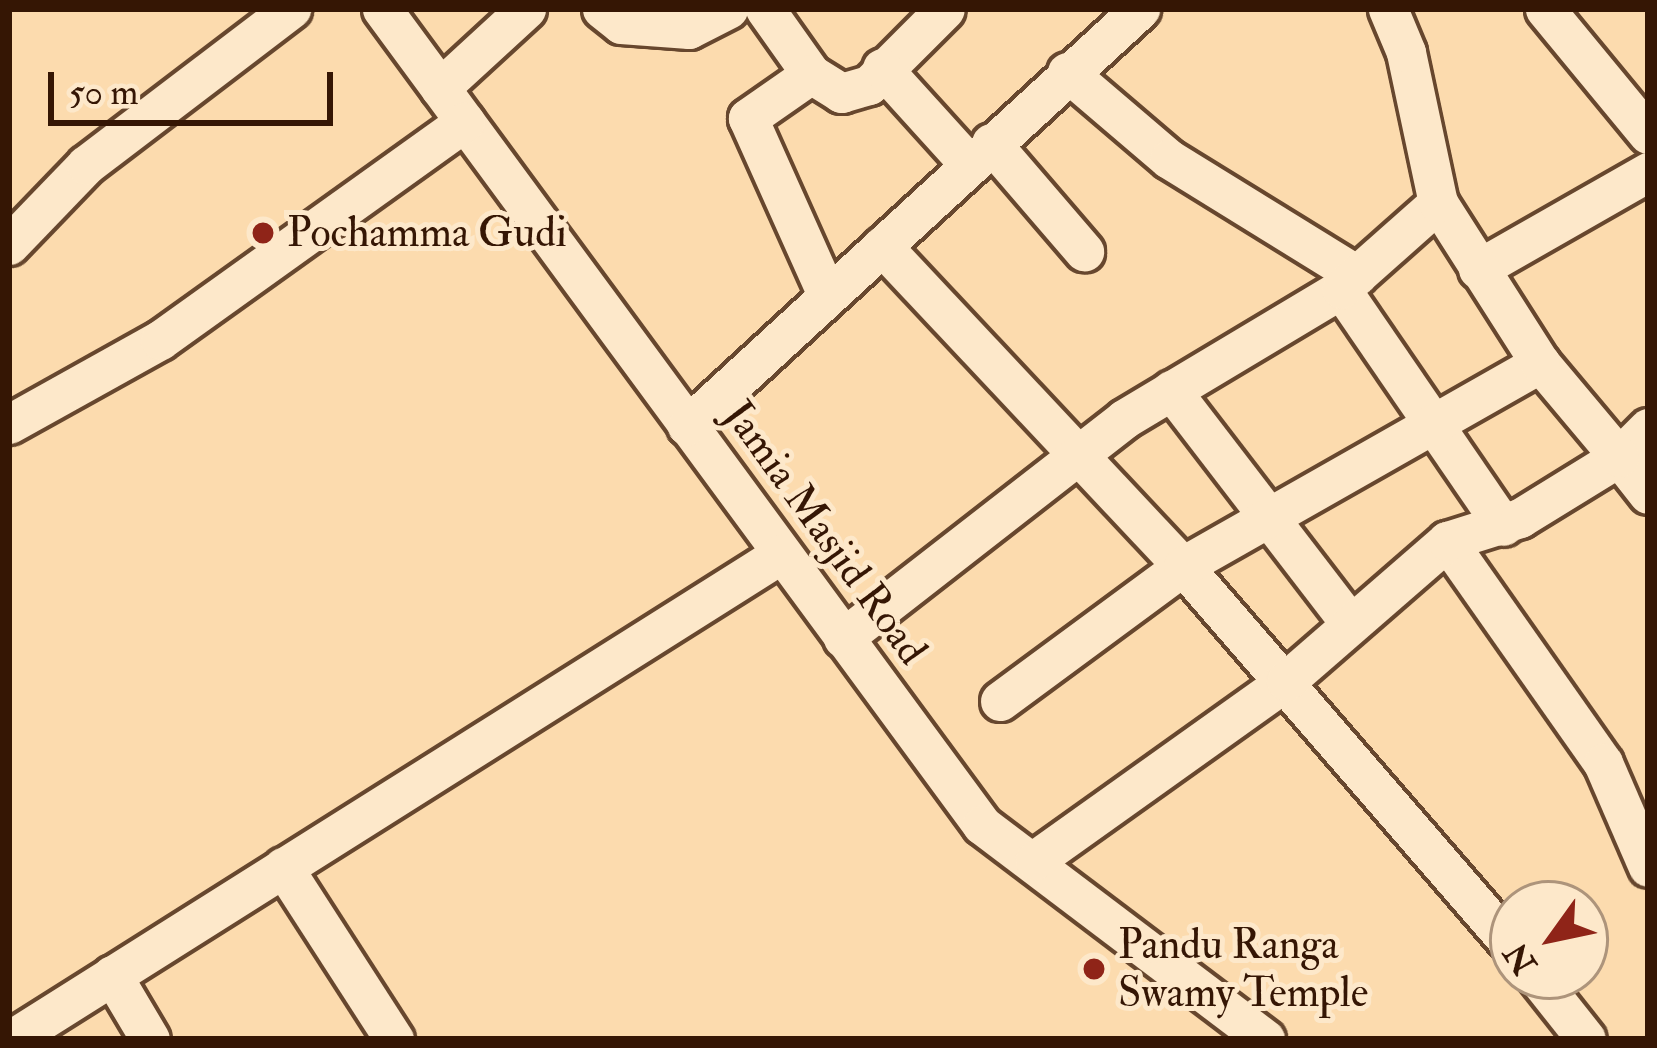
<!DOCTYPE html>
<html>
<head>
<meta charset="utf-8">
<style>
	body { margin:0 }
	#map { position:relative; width:1657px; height:1048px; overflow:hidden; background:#fcdbae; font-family:"IM FELL Double Pica",serif }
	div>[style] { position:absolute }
	.roads { filter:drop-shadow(3px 0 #67472e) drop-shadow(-3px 0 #67472e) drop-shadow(0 3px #67472e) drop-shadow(0 -3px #67472e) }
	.minor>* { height:39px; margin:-19.5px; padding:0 19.5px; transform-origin:19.5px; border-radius:19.5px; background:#fde8ca }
	.dots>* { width:33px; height:33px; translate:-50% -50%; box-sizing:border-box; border:6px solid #fde8ca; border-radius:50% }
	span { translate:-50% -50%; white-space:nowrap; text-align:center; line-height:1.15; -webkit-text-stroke:10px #fde8ca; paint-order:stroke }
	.poi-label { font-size:42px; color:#351604 }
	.left { translate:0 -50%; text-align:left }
	.street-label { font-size:42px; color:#351604 }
	.frame { position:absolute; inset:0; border:12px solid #351604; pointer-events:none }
	.north { position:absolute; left:1489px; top:880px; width:120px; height:120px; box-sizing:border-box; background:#fde8ca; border:3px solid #ad947b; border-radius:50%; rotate:237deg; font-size:33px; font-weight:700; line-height:48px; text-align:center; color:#351604 }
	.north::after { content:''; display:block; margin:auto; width:42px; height:54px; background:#8f2418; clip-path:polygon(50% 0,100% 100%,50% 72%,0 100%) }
	.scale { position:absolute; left:48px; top:72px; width:285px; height:54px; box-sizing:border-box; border:6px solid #351604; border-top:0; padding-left:15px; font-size:36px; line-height:42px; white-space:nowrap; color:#351604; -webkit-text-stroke:9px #fde8ca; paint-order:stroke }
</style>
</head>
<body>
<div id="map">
	<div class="roads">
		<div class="minor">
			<div style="left:382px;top:9px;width:1013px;rotate:53.67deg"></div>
			<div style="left:982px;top:825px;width:355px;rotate:37.1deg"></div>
			<div style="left:602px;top:9px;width:24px;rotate:38deg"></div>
			<div style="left:621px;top:24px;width:68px;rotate:4.2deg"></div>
			<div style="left:689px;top:29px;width:44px;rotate:-27.1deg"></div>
			<div style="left:765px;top:9px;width:80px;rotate:54.7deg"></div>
			<div style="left:811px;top:74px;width:36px;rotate:32deg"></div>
			<div style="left:841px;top:93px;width:29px;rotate:-16deg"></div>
			<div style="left:869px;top:85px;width:107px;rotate:-45deg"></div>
			<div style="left:1545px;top:9px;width:162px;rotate:50.5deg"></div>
			<div style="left:882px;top:68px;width:130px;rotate:47.8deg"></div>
			<div style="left:1067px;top:72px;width:134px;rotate:40.5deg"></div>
			<div style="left:1169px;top:159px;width:221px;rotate:31.7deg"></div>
			<div style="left:811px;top:74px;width:77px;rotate:145.1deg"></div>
			<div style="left:748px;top:118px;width:191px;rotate:65.9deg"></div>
			<div style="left:440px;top:88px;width:117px;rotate:-42.6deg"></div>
			<div style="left:991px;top:143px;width:143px;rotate:49.3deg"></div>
			<div style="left:9px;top:245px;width:111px;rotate:-46.1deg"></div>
			<div style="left:86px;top:165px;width:258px;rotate:-37.3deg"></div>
			<div style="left:882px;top:246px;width:439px;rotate:46.8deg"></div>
			<div style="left:1183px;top:566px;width:504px;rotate:49.1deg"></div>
			<div style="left:1478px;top:269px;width:196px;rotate:-29.7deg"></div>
			<div style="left:1341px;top:289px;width:287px;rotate:55.6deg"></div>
			<div style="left:1171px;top:390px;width:294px;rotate:52.5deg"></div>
			<div style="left:9px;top:424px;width:173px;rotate:-29.1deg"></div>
			<div style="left:160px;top:340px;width:375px;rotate:-35.6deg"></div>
			<div style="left:687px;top:426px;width:616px;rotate:-42.63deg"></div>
			<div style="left:1648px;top:428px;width:41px;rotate:135deg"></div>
			<div style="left:1619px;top:457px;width:47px;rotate:51.9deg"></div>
			<div style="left:1447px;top:541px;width:271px;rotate:54.9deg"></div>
			<div style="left:1603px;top:763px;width:113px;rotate:66.6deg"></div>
			<div style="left:843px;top:638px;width:356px;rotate:-37.9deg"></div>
			<div style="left:1124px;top:419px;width:253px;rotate:-30.9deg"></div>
			<div style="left:1341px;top:289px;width:130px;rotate:-41.6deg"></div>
			<div style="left:1000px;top:701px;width:227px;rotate:-36.4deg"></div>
			<div style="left:1183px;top:566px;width:411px;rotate:-29.6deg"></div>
			<div style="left:1035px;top:860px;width:308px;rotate:-35.5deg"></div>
			<div style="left:1286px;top:681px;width:213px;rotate:-41deg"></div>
			<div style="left:1447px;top:541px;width:77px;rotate:-17.5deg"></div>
			<div style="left:1520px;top:518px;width:116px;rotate:-31.6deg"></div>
			<div style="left:1619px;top:457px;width:123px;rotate:-130deg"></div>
			<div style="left:1540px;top:363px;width:190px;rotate:-122.5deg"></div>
			<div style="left:1438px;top:203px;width:154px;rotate:-102deg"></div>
			<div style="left:1406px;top:52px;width:47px;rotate:-112.7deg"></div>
			<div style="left:283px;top:867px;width:205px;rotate:57.2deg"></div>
			<div style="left:112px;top:975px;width:74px;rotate:59.3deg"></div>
			<div style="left:1536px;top:976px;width:80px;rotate:51.6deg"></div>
			<div style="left:12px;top:1039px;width:909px;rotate:-32.24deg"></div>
		</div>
	</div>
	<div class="dots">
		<div style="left:263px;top:233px;background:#8f2418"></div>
		<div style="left:1094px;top:969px;background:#8f2418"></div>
	</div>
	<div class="poi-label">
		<span class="left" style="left:287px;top:233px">Pochamma Gudi</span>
		<span class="left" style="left:1118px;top:969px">Pandu Ranga<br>Swamy Temple</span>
	</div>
	<div class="street-label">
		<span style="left:825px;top:533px;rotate:54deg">Jamia Masjid Road</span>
	</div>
	<div class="frame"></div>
	<div class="north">N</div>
	<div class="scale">50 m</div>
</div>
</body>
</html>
